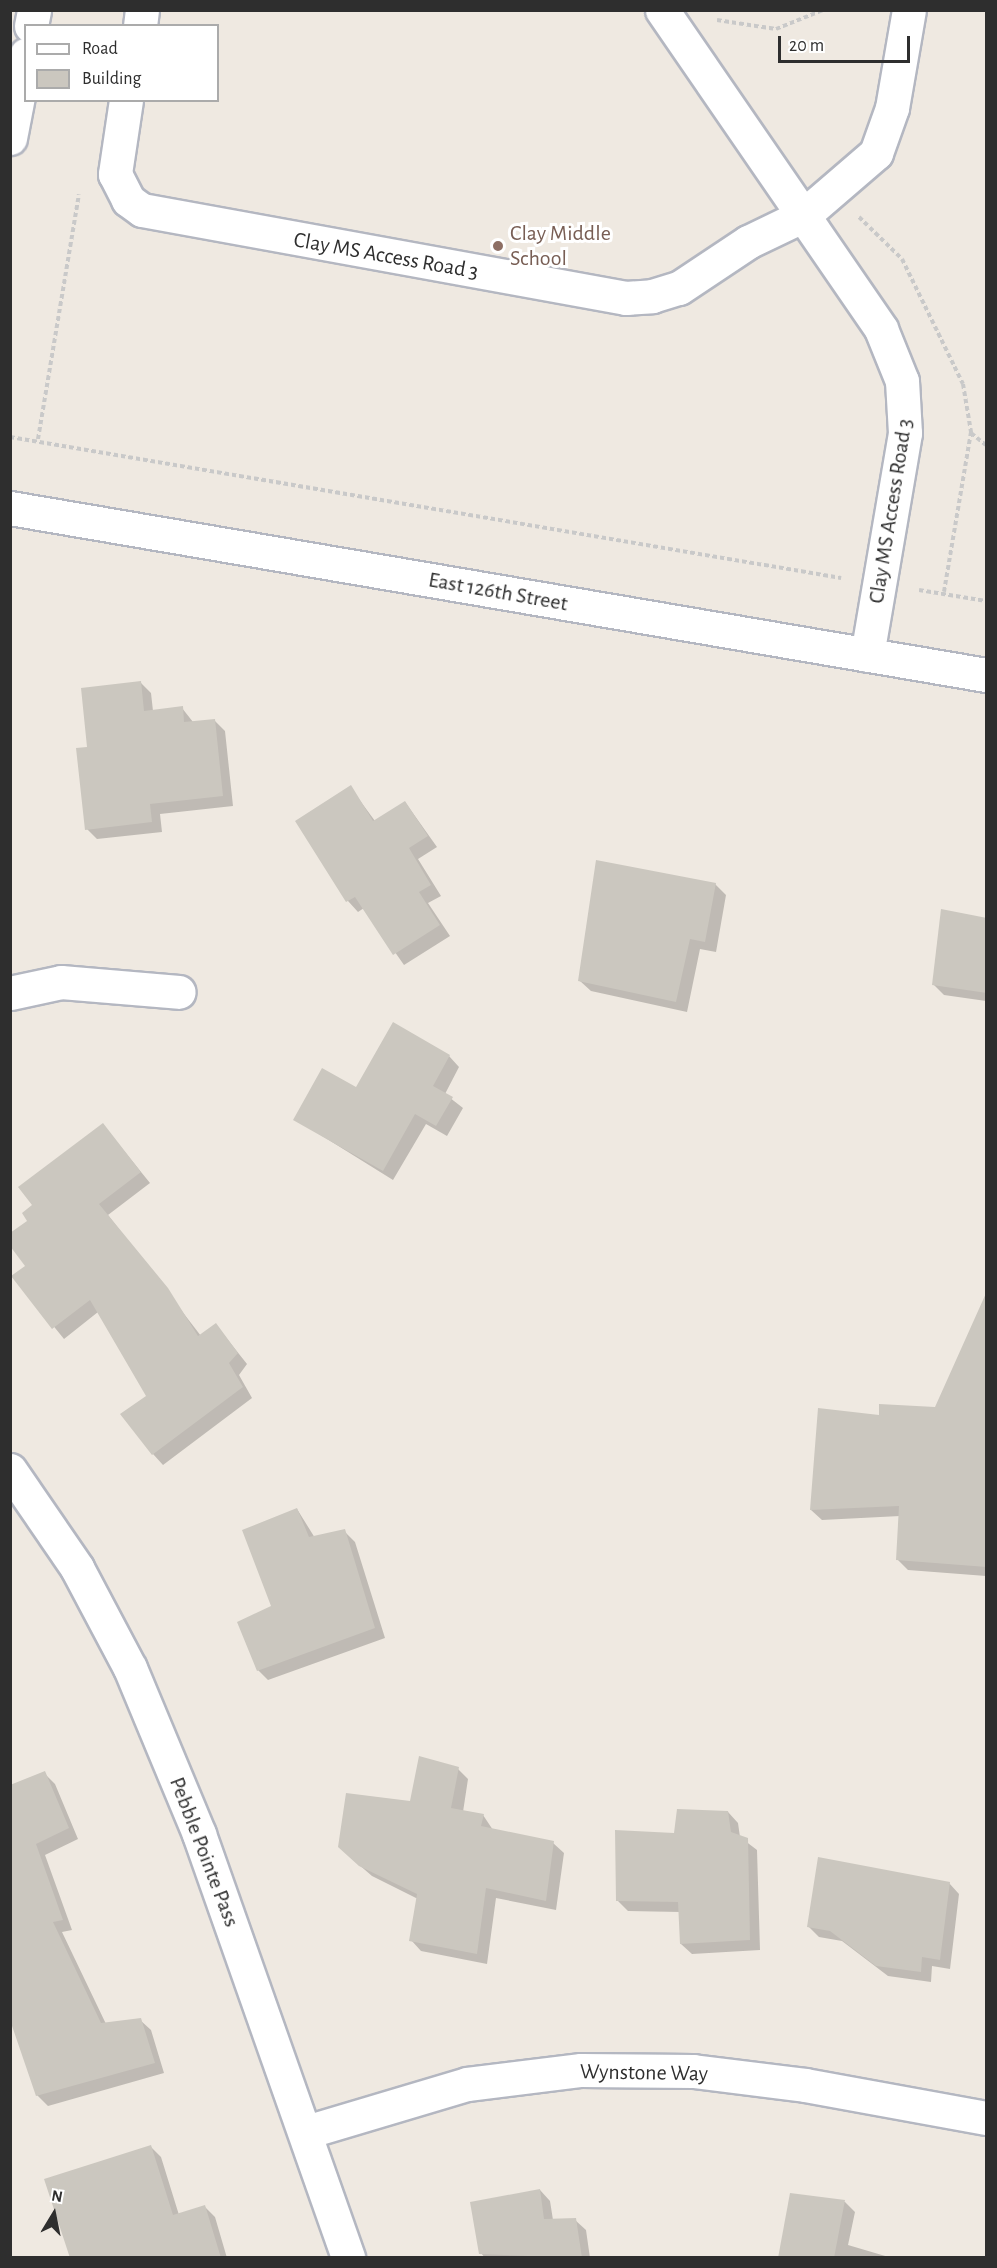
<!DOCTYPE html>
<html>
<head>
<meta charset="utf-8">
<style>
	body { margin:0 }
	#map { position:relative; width:997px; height:2268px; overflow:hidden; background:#efe9e1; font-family:"Alegreya Sans",sans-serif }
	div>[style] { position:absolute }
	.shadow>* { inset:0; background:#0003 }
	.building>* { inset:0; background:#cbc7bf }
	.path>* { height:4px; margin-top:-2px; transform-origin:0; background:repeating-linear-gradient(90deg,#c9c9c9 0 4.5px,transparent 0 7.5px) }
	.roads { filter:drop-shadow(2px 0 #b4b7c1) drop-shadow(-2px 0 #b4b7c1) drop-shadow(0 2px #b4b7c1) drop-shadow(0 -2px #b4b7c1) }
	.minor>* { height:33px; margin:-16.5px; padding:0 16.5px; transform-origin:16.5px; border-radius:16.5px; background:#fff }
	.dots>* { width:16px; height:16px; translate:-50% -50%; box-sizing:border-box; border:3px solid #fff; border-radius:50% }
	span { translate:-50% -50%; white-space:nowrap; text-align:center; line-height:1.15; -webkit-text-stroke:6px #fff; paint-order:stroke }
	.education-label { font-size:22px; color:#785e54 }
	.left { translate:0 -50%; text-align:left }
	.street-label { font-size:22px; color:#2e2e2e }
	.frame { position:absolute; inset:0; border:12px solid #2e2e2e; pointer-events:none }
	.legend { position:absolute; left:24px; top:24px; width:195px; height:78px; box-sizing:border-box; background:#fff; border:2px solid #ababab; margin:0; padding:8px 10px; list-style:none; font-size:18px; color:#2e2e2e }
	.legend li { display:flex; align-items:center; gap:12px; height:30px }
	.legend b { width:30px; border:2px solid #ababab }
	.north { position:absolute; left:24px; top:2184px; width:60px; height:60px; -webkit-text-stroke:4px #fff; paint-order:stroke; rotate:10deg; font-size:16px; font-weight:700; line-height:24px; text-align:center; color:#2e2e2e }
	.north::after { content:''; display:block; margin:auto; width:21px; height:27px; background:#2e2e2e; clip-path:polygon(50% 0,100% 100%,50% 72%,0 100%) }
	.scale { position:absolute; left:778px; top:36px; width:132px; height:27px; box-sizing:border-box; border:3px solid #2e2e2e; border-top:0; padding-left:8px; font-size:18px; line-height:21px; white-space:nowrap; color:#2e2e2e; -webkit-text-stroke:4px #fff; paint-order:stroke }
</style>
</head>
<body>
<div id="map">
	<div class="shadow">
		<div style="clip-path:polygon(141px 683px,151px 693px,153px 711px,182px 708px,193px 722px,214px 720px,225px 731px,233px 806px,160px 814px,162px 832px,97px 839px,87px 829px,89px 748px)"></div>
		<div style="clip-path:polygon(350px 787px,375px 821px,405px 802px,437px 847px,418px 859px,441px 896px,428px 903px,450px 936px,404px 965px,364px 908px,358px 912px,348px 901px,297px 821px)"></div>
		<div style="clip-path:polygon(715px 884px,726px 895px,716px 952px,700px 949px,687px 1012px,591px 991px,580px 981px)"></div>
		<div style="clip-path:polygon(986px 919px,986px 1001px,944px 995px,933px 984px)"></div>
		<div style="clip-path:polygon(449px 1056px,459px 1067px,445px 1094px,463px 1108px,447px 1136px,426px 1124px,393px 1180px,295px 1119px,356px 1089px)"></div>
		<div style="clip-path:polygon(103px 1125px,150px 1183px,108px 1215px,201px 1336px,216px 1325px,247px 1364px,239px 1375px,252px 1398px,163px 1465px,153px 1454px,148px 1396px,98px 1312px,64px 1339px,13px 1276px,27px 1266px,34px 1205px)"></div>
		<div style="clip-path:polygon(986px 1348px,986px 1576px,908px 1570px,897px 1559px,900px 1516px,822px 1520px,811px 1510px,880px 1417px,936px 1408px)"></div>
		<div style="clip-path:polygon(297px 1509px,315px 1538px,344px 1531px,355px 1542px,385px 1638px,268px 1680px,258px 1670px)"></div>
		<div style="clip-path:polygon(458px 1769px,468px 1779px,463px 1812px,483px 1815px,493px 1830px,553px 1843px,564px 1853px,556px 1910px,496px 1898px,487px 1964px,421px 1951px,411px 1940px,418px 1899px,372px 1876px,350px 1857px)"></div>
		<div style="clip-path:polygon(44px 1773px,55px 1784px,78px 1839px,45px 1855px,72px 1930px,62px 1932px,106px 2024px,140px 2020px,151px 2030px,164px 2073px,48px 2106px,37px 2095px,10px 2015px)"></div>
		<div style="clip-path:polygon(728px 1812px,738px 1823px,740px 1837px,757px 1850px,760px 1950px,692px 1954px,681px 1944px,680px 1912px,628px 1911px,618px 1901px,675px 1835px)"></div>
		<div style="clip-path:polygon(949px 1883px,959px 1894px,950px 1969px,932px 1966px,931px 1982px,888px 1976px,842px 1941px,819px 1937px,808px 1926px)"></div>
		<div style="clip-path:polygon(150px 2146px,161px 2157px,179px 2215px,204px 2206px,215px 2217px,227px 2258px,72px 2258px)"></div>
		<div style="clip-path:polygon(540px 2190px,550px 2201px,553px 2220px,575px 2220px,586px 2230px,590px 2258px,485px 2258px,481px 2253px)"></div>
		<div style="clip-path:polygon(791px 2195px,845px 2202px,855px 2212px,848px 2245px,892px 2258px,780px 2258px)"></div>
	</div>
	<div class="building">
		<div style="clip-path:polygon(141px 681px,144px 711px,183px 706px,184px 722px,215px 719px,223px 796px,150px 804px,152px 822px,85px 830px,76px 748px,87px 747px,81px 688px)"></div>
		<div style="clip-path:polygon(351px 785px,373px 821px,405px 801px,428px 836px,409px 848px,431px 885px,419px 892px,440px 925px,393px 955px,355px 897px,346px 902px,295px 821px)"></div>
		<div style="clip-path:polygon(596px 860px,716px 883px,705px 942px,690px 939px,676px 1002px,578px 981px)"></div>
		<div style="clip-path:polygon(941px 909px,987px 918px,987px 993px,932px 985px)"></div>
		<div style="clip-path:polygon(393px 1022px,450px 1055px,433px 1086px,453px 1097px,436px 1126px,415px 1114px,383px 1171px,293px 1120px,322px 1068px,356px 1087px)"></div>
		<div style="clip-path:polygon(103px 1123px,141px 1172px,99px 1204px,168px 1288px,198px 1336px,216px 1323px,238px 1353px,229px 1363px,243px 1387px,152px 1455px,120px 1414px,146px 1396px,90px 1300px,52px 1329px,11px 1276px,25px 1266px,10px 1246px,10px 1233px,27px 1221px,22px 1213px,32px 1205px,18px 1187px)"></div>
		<div style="clip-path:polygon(987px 1291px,987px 1567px,896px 1560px,899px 1506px,810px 1510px,818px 1408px,879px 1415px,879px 1404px,935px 1407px)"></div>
		<div style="clip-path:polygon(297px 1508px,309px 1537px,345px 1529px,375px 1628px,257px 1671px,237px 1622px,271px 1606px,242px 1530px)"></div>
		<div style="clip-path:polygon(419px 1756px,459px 1767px,451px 1808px,484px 1814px,481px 1826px,554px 1841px,546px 1901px,486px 1888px,477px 1954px,409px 1941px,417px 1894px,359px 1866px,338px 1847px,346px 1793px,410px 1801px)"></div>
		<div style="clip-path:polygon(45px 1771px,69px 1828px,36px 1844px,63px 1920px,53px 1922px,101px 2023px,141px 2018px,155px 2063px,36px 2096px,10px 2020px,10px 1785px)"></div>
		<div style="clip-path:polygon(677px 1809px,728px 1811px,731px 1832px,748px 1838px,750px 1940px,680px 1944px,678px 1902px,616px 1901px,615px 1830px,674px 1833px)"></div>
		<div style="clip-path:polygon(818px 1857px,950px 1882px,940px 1960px,922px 1957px,921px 1972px,876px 1966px,830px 1931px,807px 1927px)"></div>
		<div style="clip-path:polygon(151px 2145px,173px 2215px,205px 2205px,221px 2258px,70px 2258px,44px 2179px)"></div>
		<div style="clip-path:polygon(540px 2189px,544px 2219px,576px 2218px,582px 2258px,479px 2254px,470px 2202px)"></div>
		<div style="clip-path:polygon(790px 2193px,845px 2200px,834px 2258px,778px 2258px)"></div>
	</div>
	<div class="path">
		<div style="left:717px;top:20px;width:60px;rotate:8.7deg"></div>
		<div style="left:776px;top:29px;width:51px;rotate:-22deg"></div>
		<div style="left:859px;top:217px;width:60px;rotate:44.3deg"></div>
		<div style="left:902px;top:259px;width:139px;rotate:64deg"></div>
		<div style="left:963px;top:384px;width:49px;rotate:80.5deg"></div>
		<div style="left:971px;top:432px;width:162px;rotate:99.6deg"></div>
		<div style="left:971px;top:433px;width:19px;rotate:39deg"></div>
		<div style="left:10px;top:437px;width:843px;rotate:9.63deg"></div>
		<div style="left:38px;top:439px;width:248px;rotate:-80.5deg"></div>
		<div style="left:919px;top:590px;width:68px;rotate:9.3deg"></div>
	</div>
	<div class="roads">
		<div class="minor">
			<div style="left:662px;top:10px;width:387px;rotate:55.5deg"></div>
			<div style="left:881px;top:329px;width:56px;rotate:68deg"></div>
			<div style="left:902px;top:381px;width:52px;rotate:86.7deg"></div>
			<div style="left:905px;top:433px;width:225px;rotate:99.7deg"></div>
			<div style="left:31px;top:26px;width:16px;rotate:-79deg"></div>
			<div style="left:140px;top:26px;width:16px;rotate:-83deg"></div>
			<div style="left:126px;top:100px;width:75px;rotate:98.5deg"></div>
			<div style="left:115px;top:174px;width:29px;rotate:63deg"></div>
			<div style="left:128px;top:200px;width:17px;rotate:36deg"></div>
			<div style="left:142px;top:210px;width:492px;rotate:10.3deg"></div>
			<div style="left:626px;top:298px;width:26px;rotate:-4deg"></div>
			<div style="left:652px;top:296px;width:28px;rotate:-17deg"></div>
			<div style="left:679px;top:288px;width:83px;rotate:-33.7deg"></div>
			<div style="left:748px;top:242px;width:62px;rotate:-25.7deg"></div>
			<div style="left:804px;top:215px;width:95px;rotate:-40.7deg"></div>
			<div style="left:876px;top:153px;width:48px;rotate:-70.4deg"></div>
			<div style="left:892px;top:108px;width:99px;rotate:-80.2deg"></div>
			<div style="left:10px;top:138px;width:85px;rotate:-79.1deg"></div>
			<div style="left:10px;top:508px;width:990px;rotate:9.71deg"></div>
			<div style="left:10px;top:993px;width:52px;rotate:-12.2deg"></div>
			<div style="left:61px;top:982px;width:118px;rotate:4.8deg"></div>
			<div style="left:10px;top:1470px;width:119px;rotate:55.6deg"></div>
			<div style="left:77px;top:1568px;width:113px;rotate:62.1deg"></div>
			<div style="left:130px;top:1668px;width:180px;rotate:67.4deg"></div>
			<div style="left:199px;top:1834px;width:449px;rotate:70.6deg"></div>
			<div style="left:306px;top:2132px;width:168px;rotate:-16.6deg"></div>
			<div style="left:467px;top:2084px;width:115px;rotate:-7deg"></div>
			<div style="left:581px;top:2070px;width:112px;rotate:0.5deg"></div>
			<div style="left:693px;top:2071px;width:113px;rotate:7.1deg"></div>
			<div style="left:805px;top:2085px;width:184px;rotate:10.3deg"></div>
		</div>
	</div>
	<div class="dots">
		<div style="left:498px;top:246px;background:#8d6e63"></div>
	</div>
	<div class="education-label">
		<span class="left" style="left:510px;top:246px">Clay Middle<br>School</span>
	</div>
	<div class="street-label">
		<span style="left:386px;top:256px;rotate:10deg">Clay MS Access Road 3</span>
		<span style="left:891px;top:511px;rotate:-81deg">Clay MS Access Road 3</span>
		<span style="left:498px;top:592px;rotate:10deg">East 126th Street</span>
		<span style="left:204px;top:1852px;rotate:69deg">Pebble Pointe Pass</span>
		<span style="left:644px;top:2073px;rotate:1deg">Wynstone Way</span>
	</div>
	<div class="frame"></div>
	<ul class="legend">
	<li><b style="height:8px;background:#fff"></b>Road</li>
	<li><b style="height:16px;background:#cbc7bf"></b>Building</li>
	</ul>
	<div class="north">N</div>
	<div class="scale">20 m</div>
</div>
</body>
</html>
